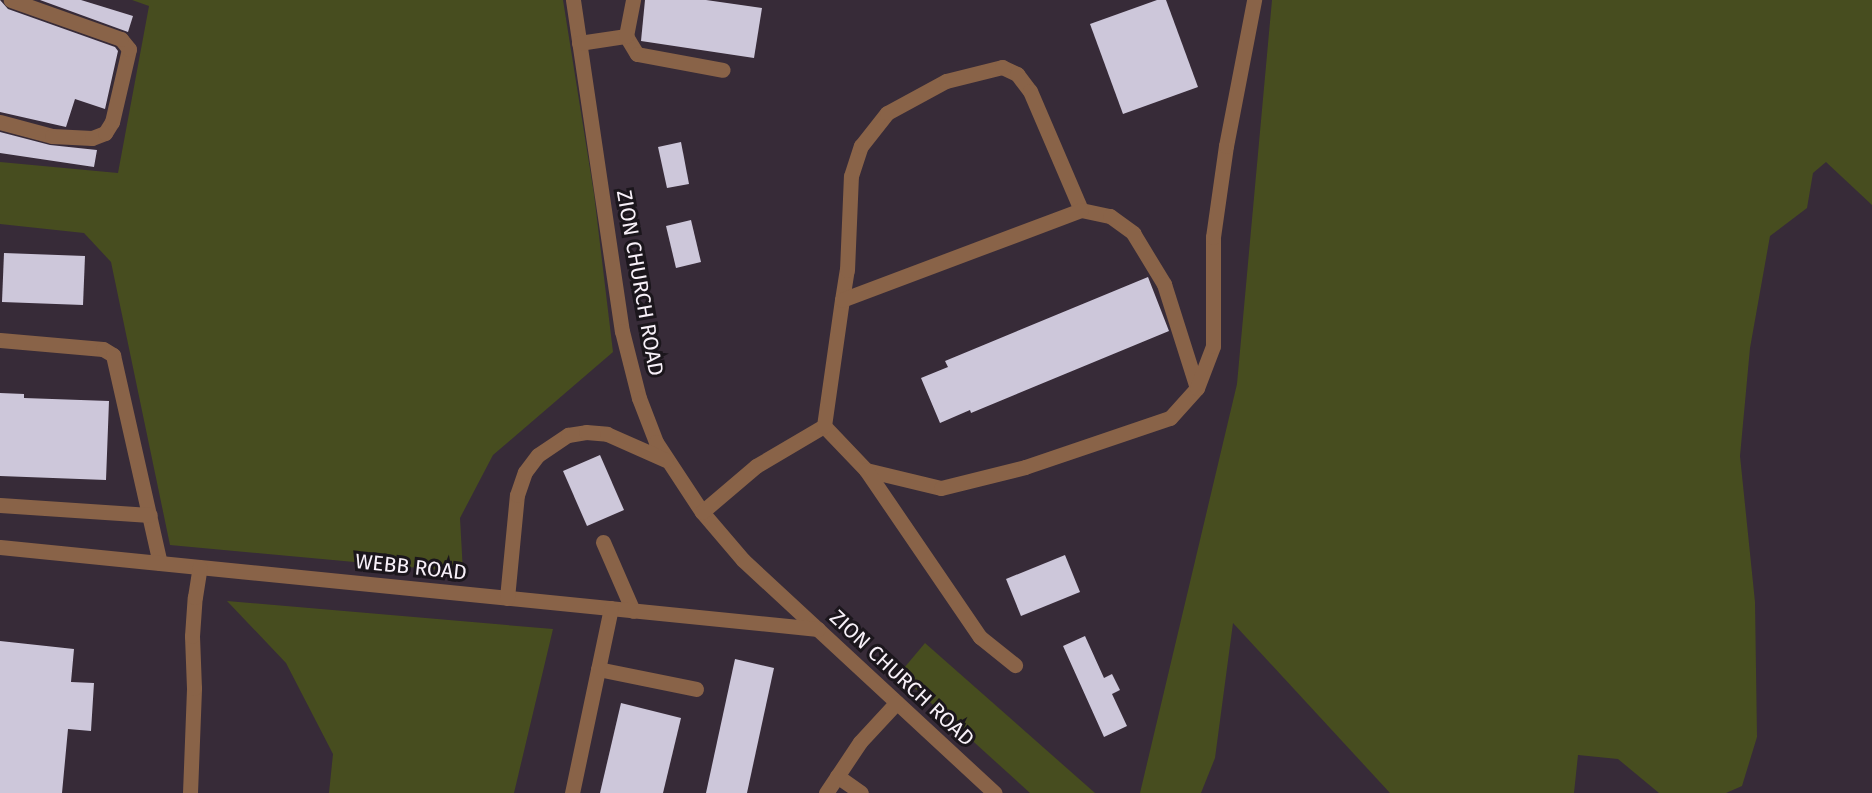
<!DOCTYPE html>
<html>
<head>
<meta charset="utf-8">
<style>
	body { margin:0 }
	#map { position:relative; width:1872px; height:793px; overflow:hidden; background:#372b38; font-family:"Fira Sans",sans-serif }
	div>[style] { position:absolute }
	.green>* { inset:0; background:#474d1f }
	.building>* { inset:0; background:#cdc7da }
	.minor>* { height:15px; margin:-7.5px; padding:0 7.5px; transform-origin:7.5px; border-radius:7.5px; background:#896348 }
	span { translate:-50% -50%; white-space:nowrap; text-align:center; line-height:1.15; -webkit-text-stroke:6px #1b161c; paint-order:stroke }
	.street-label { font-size:21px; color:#f7f0f8 }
</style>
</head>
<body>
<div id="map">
	<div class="green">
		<div style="clip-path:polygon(132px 0,563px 0,594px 194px,613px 352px,493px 455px,460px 518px,463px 572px,170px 545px,111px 262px,84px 233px,0 224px,0 162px,118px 173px,149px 6px)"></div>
		<div style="clip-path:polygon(1272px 0,1872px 0,1872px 205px,1826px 162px,1813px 173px,1807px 208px,1770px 236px,1750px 348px,1740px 456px,1755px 602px,1757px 737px,1742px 786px,1726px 793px,1659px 793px,1618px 759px,1578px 755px,1574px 793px,1390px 793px,1233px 623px,1215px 758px,1201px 793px,1140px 793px,1237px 384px)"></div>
		<div style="clip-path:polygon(227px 601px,553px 629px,514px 793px,329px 793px,333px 754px,286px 663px)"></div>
		<div style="clip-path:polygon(925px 643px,1095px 793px,1030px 793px,899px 674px)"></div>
	</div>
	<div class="building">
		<div style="clip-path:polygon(0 0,8px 9px,115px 47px,118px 51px,105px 109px,75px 99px,66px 127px,0 112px)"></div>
		<div style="clip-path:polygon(40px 0,81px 0,133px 16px,128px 32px)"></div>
		<div style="clip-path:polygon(645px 0,706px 0,762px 8px,754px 58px,641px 41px)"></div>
		<div style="clip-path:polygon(1157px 0,1166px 0,1198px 87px,1123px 114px,1090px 24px)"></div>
		<div style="clip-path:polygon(0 132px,50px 145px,97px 150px,94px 167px,0 153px)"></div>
		<div style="clip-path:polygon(681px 142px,689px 184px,667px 188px,658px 147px)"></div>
		<div style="clip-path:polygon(691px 220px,701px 262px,676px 268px,666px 226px)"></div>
		<div style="clip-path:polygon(4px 253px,85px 256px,83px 305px,2px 302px)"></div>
		<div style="clip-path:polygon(1148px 277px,1169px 331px,971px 413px,970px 410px,940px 423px,921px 378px,948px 367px,945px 361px)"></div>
		<div style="clip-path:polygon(0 393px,24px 394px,24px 398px,109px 401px,106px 480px,0 476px)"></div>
		<div style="clip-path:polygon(600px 455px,624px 510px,587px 526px,563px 471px)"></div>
		<div style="clip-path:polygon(1065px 555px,1080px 592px,1021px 616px,1006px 579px)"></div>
		<div style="clip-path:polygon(1085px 636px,1104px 678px,1112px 674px,1120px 690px,1112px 694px,1127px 726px,1104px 737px,1063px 646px)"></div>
		<div style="clip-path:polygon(0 641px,74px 649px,71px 682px,94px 683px,91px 731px,68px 729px,62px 793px,0 793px)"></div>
		<div style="clip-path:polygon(735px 659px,774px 668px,747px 793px,706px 793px)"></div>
		<div style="clip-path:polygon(621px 703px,681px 718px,663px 793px,600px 793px)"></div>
	</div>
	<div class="minor">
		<div style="left:573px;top:0;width:335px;rotate:81.6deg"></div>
		<div style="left:622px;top:331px;width:69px;rotate:75.8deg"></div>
		<div style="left:639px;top:398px;width:47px;rotate:68.9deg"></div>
		<div style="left:656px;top:442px;width:84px;rotate:56.7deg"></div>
		<div style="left:702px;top:512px;width:63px;rotate:49.5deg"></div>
		<div style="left:743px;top:560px;width:343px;rotate:42.8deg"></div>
		<div style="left:626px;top:36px;width:21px;rotate:59deg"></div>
		<div style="left:637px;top:54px;width:87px;rotate:10.5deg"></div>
		<div style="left:579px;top:43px;width:48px;rotate:-8.5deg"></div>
		<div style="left:626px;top:36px;width:37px;rotate:-79deg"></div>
		<div style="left:0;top:122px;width:54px;rotate:15.1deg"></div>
		<div style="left:52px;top:136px;width:40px;rotate:2.9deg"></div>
		<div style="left:92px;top:138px;width:14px;rotate:-21deg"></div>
		<div style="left:105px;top:133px;width:13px;rotate:-58deg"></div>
		<div style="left:112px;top:122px;width:75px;rotate:-76.9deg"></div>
		<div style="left:129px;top:49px;width:13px;rotate:-129deg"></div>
		<div style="left:121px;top:39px;width:117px;rotate:-160.5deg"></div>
		<div style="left:1081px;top:210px;width:30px;rotate:12deg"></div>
		<div style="left:1110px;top:216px;width:29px;rotate:36deg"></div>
		<div style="left:1133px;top:233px;width:60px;rotate:58.7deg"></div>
		<div style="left:1164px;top:284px;width:109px;rotate:72.4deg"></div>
		<div style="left:0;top:340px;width:103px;rotate:5deg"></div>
		<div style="left:103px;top:349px;width:12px;rotate:31deg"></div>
		<div style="left:113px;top:355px;width:213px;rotate:77.3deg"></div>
		<div style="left:824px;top:426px;width:61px;rotate:46.3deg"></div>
		<div style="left:866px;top:470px;width:77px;rotate:13.5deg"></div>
		<div style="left:941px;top:488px;width:87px;rotate:-14deg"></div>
		<div style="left:1025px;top:467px;width:153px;rotate:-18.7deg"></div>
		<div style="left:1170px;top:418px;width:40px;rotate:-48deg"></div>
		<div style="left:1197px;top:388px;width:45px;rotate:-69.1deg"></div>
		<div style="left:1213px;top:346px;width:109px;rotate:-90deg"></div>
		<div style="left:1213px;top:237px;width:92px;rotate:-81.9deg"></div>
		<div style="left:1226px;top:146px;width:149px;rotate:-79.1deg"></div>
		<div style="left:866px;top:470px;width:202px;rotate:55.7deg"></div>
		<div style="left:980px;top:637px;width:45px;rotate:38.7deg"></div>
		<div style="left:0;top:505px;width:150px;rotate:3.8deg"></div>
		<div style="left:702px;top:512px;width:71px;rotate:-40.4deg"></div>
		<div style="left:756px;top:466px;width:79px;rotate:-30.5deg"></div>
		<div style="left:824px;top:426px;width:127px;rotate:-81.9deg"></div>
		<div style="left:842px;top:300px;width:30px;rotate:-81deg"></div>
		<div style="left:847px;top:270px;width:94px;rotate:-87.6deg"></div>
		<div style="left:851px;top:176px;width:32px;rotate:-72deg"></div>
		<div style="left:861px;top:146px;width:42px;rotate:-51.8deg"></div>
		<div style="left:887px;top:113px;width:67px;rotate:-28.5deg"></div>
		<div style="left:946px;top:81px;width:58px;rotate:-14deg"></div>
		<div style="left:1002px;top:67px;width:17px;rotate:25deg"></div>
		<div style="left:1017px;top:74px;width:21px;rotate:53deg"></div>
		<div style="left:1030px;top:91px;width:129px;rotate:66.8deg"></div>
		<div style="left:1081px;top:210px;width:255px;rotate:159.4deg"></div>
		<div style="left:603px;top:542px;width:75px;rotate:66.5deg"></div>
		<div style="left:0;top:547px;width:822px;rotate:5.72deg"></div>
		<div style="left:507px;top:598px;width:103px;rotate:-84.5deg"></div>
		<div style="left:517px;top:495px;width:24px;rotate:-71deg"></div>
		<div style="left:525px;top:472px;width:21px;rotate:-53deg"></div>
		<div style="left:538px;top:455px;width:36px;rotate:-34deg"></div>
		<div style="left:568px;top:435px;width:18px;rotate:-9deg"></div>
		<div style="left:586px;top:432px;width:21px;rotate:5deg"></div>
		<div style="left:607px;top:434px;width:64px;rotate:23.8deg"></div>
		<div style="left:598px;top:669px;width:100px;rotate:11.5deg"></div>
		<div style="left:837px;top:776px;width:29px;rotate:35deg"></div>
		<div style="left:190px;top:793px;width:105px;rotate:-87.8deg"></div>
		<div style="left:194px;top:688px;width:52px;rotate:-92.2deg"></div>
		<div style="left:192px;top:636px;width:39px;rotate:-86deg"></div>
		<div style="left:195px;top:597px;width:30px;rotate:-81deg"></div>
		<div style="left:572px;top:793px;width:189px;rotate:-78.1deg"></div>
		<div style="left:826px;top:793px;width:61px;rotate:-56.3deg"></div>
		<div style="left:860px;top:742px;width:54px;rotate:-47.2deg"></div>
	</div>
	<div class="street-label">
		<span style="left:640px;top:283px;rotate:80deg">ZION CHURCH ROAD</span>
		<span style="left:411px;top:567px;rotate:6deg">WEBB ROAD</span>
		<span style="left:902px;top:678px;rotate:43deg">ZION CHURCH ROAD</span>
	</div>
</div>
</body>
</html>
